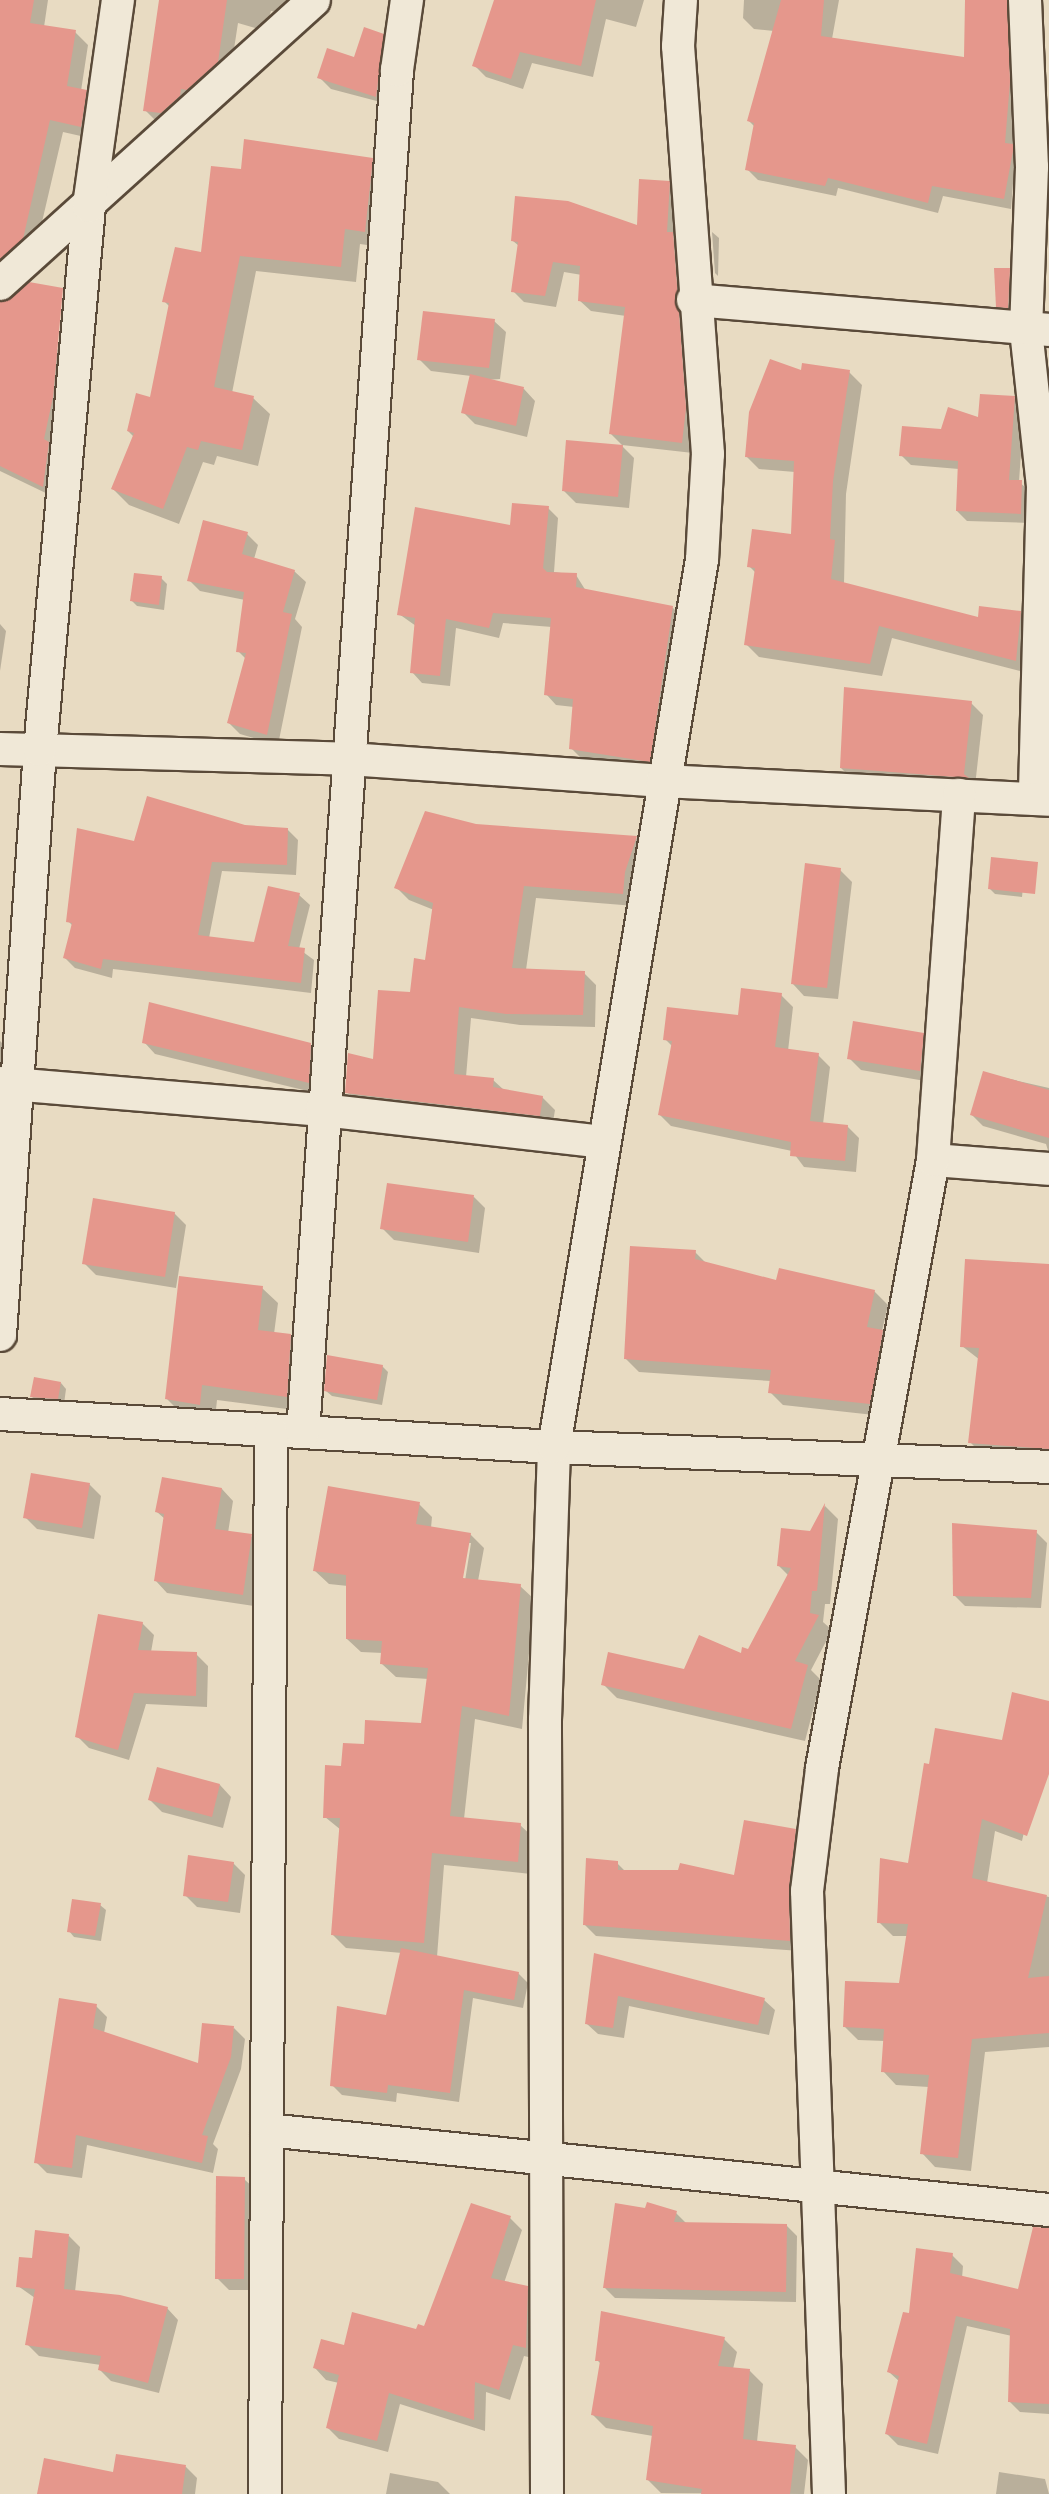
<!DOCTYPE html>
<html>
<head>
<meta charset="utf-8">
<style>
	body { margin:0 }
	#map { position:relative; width:1049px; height:2494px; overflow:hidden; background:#e8dbc2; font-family:"Libre Bodoni",serif }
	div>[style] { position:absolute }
	.shadow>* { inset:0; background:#0003 }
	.building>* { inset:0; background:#e5978c }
	.roads { filter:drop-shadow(2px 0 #5a4a39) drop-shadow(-2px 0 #5a4a39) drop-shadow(0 2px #5a4a39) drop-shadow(0 -2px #5a4a39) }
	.minor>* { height:32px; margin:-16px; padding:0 16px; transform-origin:16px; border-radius:16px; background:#f0e8d7 }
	span { translate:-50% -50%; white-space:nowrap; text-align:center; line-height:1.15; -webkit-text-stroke:7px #f0e8d7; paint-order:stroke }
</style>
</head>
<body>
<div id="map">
	<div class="shadow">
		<div style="clip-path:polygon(0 0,48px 0,44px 27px,75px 32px,88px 45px,81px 91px,99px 105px,94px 139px,63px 132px,35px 252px,0 284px)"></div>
		<div style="clip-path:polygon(161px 0,304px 0,296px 16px,271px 11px,265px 31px,238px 23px,230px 75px,158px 123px,145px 110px)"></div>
		<div style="clip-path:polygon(496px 0,644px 0,636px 27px,606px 19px,593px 77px,532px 63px,523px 89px,486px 77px,474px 65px)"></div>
		<div style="clip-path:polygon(744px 0,839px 0,832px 39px,966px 59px,966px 0,1020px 0,1020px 94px,1011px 209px,943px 196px,938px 213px,838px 188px,836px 196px,758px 180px,747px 169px,755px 127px,749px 121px,774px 31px,754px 29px,743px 18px)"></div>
		<div style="clip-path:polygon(383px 35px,395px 47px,388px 104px,331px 89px,319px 77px,355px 60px)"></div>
		<div style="clip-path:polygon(372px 159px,388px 176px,381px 247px,360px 244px,356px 282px,256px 271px,232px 393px,253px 398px,270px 414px,258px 466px,217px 456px,214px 465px,203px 462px,179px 524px,129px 505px,113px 489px,134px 437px,128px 431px,152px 399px,170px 307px,164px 301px,203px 255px,242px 171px)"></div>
		<div style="clip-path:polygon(669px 183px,680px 194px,693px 453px,622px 445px,611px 434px,626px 316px,591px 311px,579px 300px,582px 275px,564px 272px,556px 307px,524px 302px,513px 291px,519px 246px,513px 241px,638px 227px)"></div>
		<div style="clip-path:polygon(712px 232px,719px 238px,718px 276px,715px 273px)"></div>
		<div style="clip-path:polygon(1009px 269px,1021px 281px,1009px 318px,998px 306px)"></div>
		<div style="clip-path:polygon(494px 321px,506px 332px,500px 379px,486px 380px,524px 389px,535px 401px,527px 437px,475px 424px,463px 412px,471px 376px,431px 371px,419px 359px)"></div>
		<div style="clip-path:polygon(0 349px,57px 349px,69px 361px,54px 497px,0 471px)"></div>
		<div style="clip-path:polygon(802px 372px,849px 372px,862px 385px,846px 494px,844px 584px,979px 620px,1020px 612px,1033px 625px,1028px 673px,892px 638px,882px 676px,759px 657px,746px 644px,756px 573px,749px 566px,792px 536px,795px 472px,759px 469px,746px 456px)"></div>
		<div style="clip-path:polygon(1014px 398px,1024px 408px,1019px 482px,1031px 492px,1030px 523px,967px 521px,957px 511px,959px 469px,911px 465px,901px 455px,942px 431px,980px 420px)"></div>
		<div style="clip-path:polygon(622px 446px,634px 458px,629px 508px,576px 503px,564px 491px)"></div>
		<div style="clip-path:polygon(548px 508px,558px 518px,554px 572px,576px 575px,586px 591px,673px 608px,683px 618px,660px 771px,581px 758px,571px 748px,574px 707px,556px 705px,546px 694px,552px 627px,503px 623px,499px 638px,456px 628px,450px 686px,422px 683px,412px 672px,416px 626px,399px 614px,512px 527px)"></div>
		<div style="clip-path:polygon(247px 534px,258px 545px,254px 559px,294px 571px,306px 582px,295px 619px,302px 627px,278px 745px,240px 734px,229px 723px,246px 659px,238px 651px,245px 600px,200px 591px,189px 580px)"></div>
		<div style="clip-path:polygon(161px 578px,167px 584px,164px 610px,137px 606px,132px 601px)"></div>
		<div style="clip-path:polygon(0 624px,6px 631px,0 671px)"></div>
		<div style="clip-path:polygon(971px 703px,983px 715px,975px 786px,853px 780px,841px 768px)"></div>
		<div style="clip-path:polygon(475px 825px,636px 838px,649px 850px,635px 906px,536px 898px,526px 970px,584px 973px,596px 985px,595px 1027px,520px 1025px,471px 1018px,466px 1077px,493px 1080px,504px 1090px,542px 1097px,555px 1110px,552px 1128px,359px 1104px,347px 1092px,374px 1061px,427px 962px,434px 910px,409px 900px,396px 887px)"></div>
		<div style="clip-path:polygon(287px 829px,298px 840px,296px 875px,222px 871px,209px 938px,256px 944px,299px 895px,310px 905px,299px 949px,314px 960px,311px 993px,113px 969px,112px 978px,75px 968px,65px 958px,73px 926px,68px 921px,135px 843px)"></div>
		<div style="clip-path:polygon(1025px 867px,1022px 897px,995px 894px,989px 888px)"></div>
		<div style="clip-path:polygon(840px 870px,852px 882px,838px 999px,804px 996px,793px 984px)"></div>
		<div style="clip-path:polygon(781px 995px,793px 1007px,788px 1051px,818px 1055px,830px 1067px,823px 1124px,847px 1126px,859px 1138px,856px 1172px,804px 1167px,792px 1151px,671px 1126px,660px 1115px,673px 1047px,665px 1039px,740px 1017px)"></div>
		<div style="clip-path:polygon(923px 1034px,935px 1046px,931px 1082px,861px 1070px,849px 1058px)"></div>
		<div style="clip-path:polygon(0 1041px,5px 1046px,0 1072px)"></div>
		<div style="clip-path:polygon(144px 1042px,311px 1045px,322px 1057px,320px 1094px,155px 1054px)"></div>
		<div style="clip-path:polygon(984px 1073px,1049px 1088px,1049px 1154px,1046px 1144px,983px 1126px,972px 1115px)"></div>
		<div style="clip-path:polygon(474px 1197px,485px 1208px,479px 1253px,394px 1240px,382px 1228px)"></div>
		<div style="clip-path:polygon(174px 1213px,186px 1225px,176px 1288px,96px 1275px,84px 1263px)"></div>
		<div style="clip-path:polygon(695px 1252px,706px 1263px,778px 1282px,874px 1291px,888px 1305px,882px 1331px,896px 1345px,883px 1416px,783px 1405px,770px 1392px,771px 1381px,639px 1372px,625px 1358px)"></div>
		<div style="clip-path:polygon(1049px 1266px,1049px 1460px,984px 1456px,970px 1442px,980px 1360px,962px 1346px)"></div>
		<div style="clip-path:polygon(262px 1288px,278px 1303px,274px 1334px,290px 1336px,306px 1352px,302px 1411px,217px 1400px,215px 1419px,182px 1414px,167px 1399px)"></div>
		<div style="clip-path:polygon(382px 1366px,388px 1372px,382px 1405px,332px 1396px,326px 1391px)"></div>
		<div style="clip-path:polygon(61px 1383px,66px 1389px,64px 1404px,38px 1402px,32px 1397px)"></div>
		<div style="clip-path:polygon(89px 1484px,101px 1496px,94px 1539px,37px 1529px,25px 1517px)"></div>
		<div style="clip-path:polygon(222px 1489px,233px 1501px,228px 1533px,251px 1536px,263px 1548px,254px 1606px,167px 1593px,156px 1581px,165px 1519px,157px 1512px)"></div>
		<div style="clip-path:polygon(evenodd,419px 1504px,432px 1517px,431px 1528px,470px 1534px,484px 1548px,478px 1581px,520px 1586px,534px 1599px,522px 1729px,475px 1719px,464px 1819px,520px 1825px,534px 1838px,531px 1874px,444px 1865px,437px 1957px,518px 1973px,528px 1983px,523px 2008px,473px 1998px,459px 2102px,397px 2093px,396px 2102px,342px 2095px,332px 2085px,387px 2017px,402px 1953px,346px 1948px,332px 1934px,341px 1830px,325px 1817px,343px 1768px,366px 1746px,423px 1725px,429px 1679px,396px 1677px,382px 1664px,383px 1653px,361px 1652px,347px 1639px,348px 1586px,329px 1584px,315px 1571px,419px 1504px,467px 1543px,471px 1543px,464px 1587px,460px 1586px,467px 1543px)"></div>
		<div style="clip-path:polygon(825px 1506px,838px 1519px,830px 1604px,825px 1604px,823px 1622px,832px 1630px,811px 1670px,821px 1680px,805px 1741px,617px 1698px,603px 1684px,685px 1671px,749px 1651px,789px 1576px,779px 1566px,811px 1533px)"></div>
		<div style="clip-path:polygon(1036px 1532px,1047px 1543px,1041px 1608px,965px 1606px,954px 1595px)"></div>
		<div style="clip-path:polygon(142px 1623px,154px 1635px,151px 1652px,196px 1654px,208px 1666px,207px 1707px,146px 1704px,129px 1760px,89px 1748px,77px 1736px)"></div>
		<div style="clip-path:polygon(1040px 1759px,1022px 1841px,995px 1831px,987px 1883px,1049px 1897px,1049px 2047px,985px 2052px,971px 2171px,935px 2167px,922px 2153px,929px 2087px,896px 2085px,883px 2071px,885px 2041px,858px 2040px,845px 2027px,900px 1985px,908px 1936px,893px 1936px,879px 1922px,909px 1865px)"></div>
		<div style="clip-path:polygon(220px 1785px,231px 1797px,223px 1828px,162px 1812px,150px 1800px)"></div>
		<div style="clip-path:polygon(795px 1830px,806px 1841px,800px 1951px,596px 1936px,585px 1925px,617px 1863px,626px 1872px,735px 1877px)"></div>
		<div style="clip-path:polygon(233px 1863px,245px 1875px,240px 1913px,197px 1907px,185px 1895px)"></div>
		<div style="clip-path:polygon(100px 1905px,106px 1910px,101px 1941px,74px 1937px,69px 1931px)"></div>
		<div style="clip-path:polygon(595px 1955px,764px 2000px,775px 2010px,769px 2035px,629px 2006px,624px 2038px,598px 2034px,587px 2024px)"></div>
		<div style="clip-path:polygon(96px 2006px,107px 2017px,104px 2033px,199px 2066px,234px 2028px,245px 2039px,241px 2069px,213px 2144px,218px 2149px,213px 2173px,87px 2145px,82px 2178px,47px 2173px,36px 2162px)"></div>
		<div style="clip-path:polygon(244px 2179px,256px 2190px,255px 2290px,229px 2290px,217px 2278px)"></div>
		<div style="clip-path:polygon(676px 2213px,687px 2224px,787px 2226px,797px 2236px,796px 2302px,615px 2298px,605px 2288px)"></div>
		<div style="clip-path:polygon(510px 2218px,522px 2230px,504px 2283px,527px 2288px,539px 2300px,537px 2359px,524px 2356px,510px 2400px,486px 2392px,485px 2431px,400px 2404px,388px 2452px,339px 2439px,328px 2428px,339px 2383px,326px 2380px,315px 2368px,345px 2347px,425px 2328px)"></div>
		<div style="clip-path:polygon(69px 2236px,80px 2247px,75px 2292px,167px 2308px,178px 2320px,159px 2393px,111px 2381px,100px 2370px,101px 2365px,39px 2356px,27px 2344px,35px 2298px,18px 2286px,33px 2260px)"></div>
		<div style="clip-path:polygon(1049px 2248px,1049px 2414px,1020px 2412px,1009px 2401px,1012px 2336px,967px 2326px,938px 2454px,898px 2445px,887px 2434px,900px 2382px,889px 2372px,911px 2314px,952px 2255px,963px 2266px,962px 2278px,1019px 2291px)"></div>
		<div style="clip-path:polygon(724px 2339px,737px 2352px,733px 2369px,750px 2371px,763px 2384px,757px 2442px,795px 2447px,808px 2460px,804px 2494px,661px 2493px,648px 2480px,653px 2436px,606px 2428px,593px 2415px,601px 2364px,597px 2360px)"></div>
		<div style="clip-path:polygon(186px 2467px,197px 2478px,195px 2494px,38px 2494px,114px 2474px)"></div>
		<div style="clip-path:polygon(999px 2472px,1045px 2479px,1049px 2494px,996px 2494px)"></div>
		<div style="clip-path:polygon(390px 2473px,438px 2482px,450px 2494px,386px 2494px)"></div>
	</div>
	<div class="building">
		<div style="clip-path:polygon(0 0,34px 0,30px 23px,76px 30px,67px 86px,87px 90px,81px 127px,50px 120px,23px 239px,0 259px)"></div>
		<div style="clip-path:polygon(159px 0,227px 0,218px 62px,187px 90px,181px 89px,180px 96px,161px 113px,143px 111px)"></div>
		<div style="clip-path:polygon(494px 0,596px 0,581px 66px,520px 52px,511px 79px,472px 66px)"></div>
		<div style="clip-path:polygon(781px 0,824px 0,821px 36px,964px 57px,965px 0,1007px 0,1010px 82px,1005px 143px,1013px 144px,1013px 151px,1004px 199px,932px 186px,928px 203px,828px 178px,825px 186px,745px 170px,754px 123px,747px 121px)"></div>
		<div style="clip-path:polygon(364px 27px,384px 34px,376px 97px,317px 78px,327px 48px,354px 57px)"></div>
		<div style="clip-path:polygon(244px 139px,373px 158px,365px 232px,345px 229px,341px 267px,240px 256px,214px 387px,254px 396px,242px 450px,201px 441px,198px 450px,187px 447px,163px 509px,111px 489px,134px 433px,127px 431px,136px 393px,150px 397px,169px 303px,162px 302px,175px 247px,201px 252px,211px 166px,241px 169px)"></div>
		<div style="clip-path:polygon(639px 179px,670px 181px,667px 232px,673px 232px,686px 408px,682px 443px,609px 434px,625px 307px,578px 301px,580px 266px,553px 262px,545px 296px,511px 292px,518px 242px,511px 241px,515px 196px,568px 201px,637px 225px)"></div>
		<div style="clip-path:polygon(994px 268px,1010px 268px,1008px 308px,996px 307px)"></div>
		<div style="clip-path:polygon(29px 282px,63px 288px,53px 397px,44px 439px,49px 442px,43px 487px,0 466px,0 302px)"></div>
		<div style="clip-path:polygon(423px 311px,495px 319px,489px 368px,417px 360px)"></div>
		<div style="clip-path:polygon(770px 359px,801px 370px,802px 363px,850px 370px,833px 481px,830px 539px,835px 540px,831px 579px,978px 617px,979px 606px,1021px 611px,1016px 661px,879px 626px,870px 664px,744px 645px,755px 568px,747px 567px,752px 529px,791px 534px,794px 461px,745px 457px,749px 412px)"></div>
		<div style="clip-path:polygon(470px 374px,524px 387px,516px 426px,461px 413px)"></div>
		<div style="clip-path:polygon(980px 394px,1015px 396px,1009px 480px,1022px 480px,1021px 514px,956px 511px,958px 461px,899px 456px,902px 426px,941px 429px,948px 407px,978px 417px)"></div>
		<div style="clip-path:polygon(566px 440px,623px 445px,618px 497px,562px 491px)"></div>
		<div style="clip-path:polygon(512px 503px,549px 506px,543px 568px,547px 572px,577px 573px,576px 587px,673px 606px,650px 762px,569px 749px,573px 699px,544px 695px,551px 618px,493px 613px,489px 628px,446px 619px,440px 676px,410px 673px,415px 618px,397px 615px,415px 507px,510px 525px)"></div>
		<div style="clip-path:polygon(203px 520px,248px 532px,242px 554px,295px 570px,283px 612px,292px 614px,267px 735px,227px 723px,246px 653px,236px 652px,244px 592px,187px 581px)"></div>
		<div style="clip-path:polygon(134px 573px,162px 576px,159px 605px,130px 601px)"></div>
		<div style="clip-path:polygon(844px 687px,972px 701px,964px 774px,969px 778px,840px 768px)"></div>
		<div style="clip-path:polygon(147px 796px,245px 825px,288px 828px,287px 865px,212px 862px,198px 935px,254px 942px,268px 886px,300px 893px,288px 946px,305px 948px,301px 983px,103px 959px,101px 969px,63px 958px,72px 923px,66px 922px,77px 828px,134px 841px)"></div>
		<div style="clip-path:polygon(425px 811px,476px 824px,637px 836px,625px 872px,623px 894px,524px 886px,512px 968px,585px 971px,583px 1015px,506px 1014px,459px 1007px,454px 1074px,494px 1078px,493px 1087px,543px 1096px,540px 1116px,345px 1093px,348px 1053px,373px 1059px,378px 990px,410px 992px,414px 958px,425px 960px,433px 903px,394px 888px)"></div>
		<div style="clip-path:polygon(991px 857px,1038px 862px,1035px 894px,988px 889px)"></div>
		<div style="clip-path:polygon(805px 863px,841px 868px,827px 988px,791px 984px)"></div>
		<div style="clip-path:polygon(741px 988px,782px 993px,775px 1047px,819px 1053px,810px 1121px,848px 1125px,845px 1161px,790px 1156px,791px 1142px,658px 1115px,672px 1041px,663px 1040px,667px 1007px,738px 1015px)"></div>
		<div style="clip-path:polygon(149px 1002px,311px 1043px,309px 1083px,142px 1043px)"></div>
		<div style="clip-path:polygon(853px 1021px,924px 1033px,920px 1071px,847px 1059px)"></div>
		<div style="clip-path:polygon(983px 1071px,1049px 1090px,1049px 1138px,970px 1115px)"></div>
		<div style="clip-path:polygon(387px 1183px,474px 1195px,468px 1242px,380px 1229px)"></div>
		<div style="clip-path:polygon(93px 1198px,175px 1212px,165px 1277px,82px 1264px)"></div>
		<div style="clip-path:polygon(630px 1246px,696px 1250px,695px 1259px,776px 1280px,779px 1268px,875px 1290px,867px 1327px,883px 1330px,870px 1404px,768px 1393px,771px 1370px,624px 1359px)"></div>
		<div style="clip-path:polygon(965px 1259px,1049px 1264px,1049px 1449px,968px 1443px,979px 1348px,960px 1347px)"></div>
		<div style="clip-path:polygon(179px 1276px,263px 1286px,258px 1330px,291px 1334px,287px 1397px,202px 1385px,200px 1405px,165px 1399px)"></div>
		<div style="clip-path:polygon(327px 1355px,383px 1365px,377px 1400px,324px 1391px)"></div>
		<div style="clip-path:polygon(34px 1377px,61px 1382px,58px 1399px,30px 1397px)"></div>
		<div style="clip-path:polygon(31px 1473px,90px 1483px,82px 1528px,23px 1518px)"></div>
		<div style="clip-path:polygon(162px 1477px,222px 1488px,215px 1529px,252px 1534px,243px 1595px,154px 1581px,164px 1514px,155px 1512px)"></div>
		<div style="clip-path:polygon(328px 1486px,420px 1502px,416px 1524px,471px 1533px,463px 1578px,521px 1584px,509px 1716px,462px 1706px,450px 1816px,521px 1823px,518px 1862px,432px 1853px,424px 1943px,331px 1935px,340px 1818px,323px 1818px,325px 1765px,341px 1766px,343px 1743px,364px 1744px,365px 1720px,421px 1723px,428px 1668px,380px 1664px,382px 1641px,346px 1639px,346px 1575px,313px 1571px)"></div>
		<div style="clip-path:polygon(825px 1503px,817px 1591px,812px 1591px,810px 1613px,819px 1615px,795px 1661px,808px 1665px,791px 1729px,601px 1685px,608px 1652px,684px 1669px,699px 1635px,741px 1653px,742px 1647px,748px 1649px,791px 1568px,777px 1566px,781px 1528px,810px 1531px)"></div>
		<div style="clip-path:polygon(952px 1523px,1037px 1530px,1031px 1598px,953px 1596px)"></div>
		<div style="clip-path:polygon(98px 1614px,143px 1622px,138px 1650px,197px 1652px,196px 1696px,134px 1693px,118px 1750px,75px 1737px)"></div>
		<div style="clip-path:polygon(1012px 1692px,1049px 1701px,1049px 1774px,1027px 1836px,982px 1819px,972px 1878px,1047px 1895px,1028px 1978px,1049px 1976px,1049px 2033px,972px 2039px,958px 2158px,920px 2154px,929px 2075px,881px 2072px,884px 2029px,843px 2027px,845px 1981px,899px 1983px,908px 1924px,877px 1923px,880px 1858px,908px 1863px,924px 1763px,929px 1764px,935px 1728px,1002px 1740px)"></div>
		<div style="clip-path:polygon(157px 1767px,220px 1784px,212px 1817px,148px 1800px)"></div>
		<div style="clip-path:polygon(744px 1820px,796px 1829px,789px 1889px,790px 1941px,583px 1925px,586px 1858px,618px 1861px,618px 1870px,678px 1870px,680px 1863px,734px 1875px)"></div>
		<div style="clip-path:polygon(188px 1855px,234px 1862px,228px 1902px,183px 1896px)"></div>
		<div style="clip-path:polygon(72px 1899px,101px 1903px,95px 1936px,67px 1932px)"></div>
		<div style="clip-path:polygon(401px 1948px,519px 1972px,514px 2000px,464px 1990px,450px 2093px,388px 2085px,387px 2093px,330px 2086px,337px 2006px,386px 2015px)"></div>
		<div style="clip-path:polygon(594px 1953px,765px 1998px,758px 2025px,618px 1996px,613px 2028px,585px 2024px)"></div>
		<div style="clip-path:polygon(59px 1998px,97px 2004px,93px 2028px,198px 2063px,202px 2023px,234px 2026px,231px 2057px,202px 2135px,208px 2136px,202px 2163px,76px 2135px,72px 2168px,34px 2163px)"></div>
		<div style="clip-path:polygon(216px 2176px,245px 2177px,244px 2279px,215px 2279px)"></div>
		<div style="clip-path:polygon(647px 2202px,677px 2211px,674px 2222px,787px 2224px,786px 2292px,603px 2288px,615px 2203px,645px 2208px)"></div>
		<div style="clip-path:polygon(471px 2203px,511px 2216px,491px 2278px,528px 2286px,526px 2348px,513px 2345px,499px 2390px,475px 2382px,474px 2420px,389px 2393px,377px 2441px,326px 2428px,339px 2375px,313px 2368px,321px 2339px,344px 2345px,352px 2312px,416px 2329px,418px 2324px,424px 2326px)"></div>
		<div style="clip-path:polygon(1033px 2227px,1049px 2228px,1049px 2404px,1008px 2402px,1010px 2329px,956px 2316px,927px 2444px,885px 2434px,899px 2376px,887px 2372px,903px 2312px,909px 2313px,916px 2248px,953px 2253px,950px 2273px,1018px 2289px)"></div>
		<div style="clip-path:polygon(35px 2230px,69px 2234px,64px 2289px,120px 2295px,168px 2307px,148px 2383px,98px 2370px,101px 2356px,25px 2345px,35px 2289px,16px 2287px,19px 2257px,32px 2258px)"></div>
		<div style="clip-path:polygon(601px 2311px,725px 2337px,718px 2366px,750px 2369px,743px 2439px,796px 2445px,790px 2494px,701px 2494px,702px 2489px,646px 2480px,653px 2426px,591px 2415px,600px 2361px,595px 2361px)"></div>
		<div style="clip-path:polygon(116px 2454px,186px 2465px,182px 2494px,37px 2494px,44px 2458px,113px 2472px)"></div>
	</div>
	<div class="roads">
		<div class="minor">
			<div style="left:1025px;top:0;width:167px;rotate:87.6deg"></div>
			<div style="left:1032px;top:167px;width:163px;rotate:92.1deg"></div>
			<div style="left:1026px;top:330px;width:157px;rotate:83.8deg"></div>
			<div style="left:1043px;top:486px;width:313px;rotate:91.5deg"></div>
			<div style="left:0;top:284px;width:423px;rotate:-42.1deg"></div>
			<div style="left:693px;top:300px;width:357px;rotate:4.8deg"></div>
			<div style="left:0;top:749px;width:349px;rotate:1.6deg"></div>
			<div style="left:349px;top:759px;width:315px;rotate:4deg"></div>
			<div style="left:663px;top:781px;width:386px;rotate:2.8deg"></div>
			<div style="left:0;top:1083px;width:323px;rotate:4.8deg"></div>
			<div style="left:322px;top:1110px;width:284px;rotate:6.5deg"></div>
			<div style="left:933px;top:1160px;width:116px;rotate:4.4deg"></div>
			<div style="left:0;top:1335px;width:586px;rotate:-86.09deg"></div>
			<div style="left:40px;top:750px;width:546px;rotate:-84.85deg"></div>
			<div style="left:89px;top:206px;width:208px;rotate:-82deg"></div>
			<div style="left:0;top:1414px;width:555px;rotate:3.41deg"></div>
			<div style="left:554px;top:1447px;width:495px;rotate:2.3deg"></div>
			<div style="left:303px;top:1432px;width:1365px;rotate:-86.05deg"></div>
			<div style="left:397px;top:70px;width:71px;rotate:-81.9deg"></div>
			<div style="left:267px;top:2130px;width:786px;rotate:5.84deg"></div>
			<div style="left:265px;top:2494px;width:1064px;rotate:-89.68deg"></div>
			<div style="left:547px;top:2494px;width:774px;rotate:-90.15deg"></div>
			<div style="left:545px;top:1720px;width:273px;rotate:-88.1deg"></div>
			<div style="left:554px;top:1447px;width:899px;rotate:-80.53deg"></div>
			<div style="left:702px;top:560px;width:106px;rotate:-86.8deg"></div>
			<div style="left:708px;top:454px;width:409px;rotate:-94.2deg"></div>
			<div style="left:678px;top:46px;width:46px;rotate:-86.3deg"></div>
			<div style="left:829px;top:2494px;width:603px;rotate:-92.09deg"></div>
			<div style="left:807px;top:1891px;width:124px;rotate:-83deg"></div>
			<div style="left:822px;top:1768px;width:618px;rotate:-79.65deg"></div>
			<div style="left:933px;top:1160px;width:366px;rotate:-85.9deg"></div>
		</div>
	</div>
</div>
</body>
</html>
